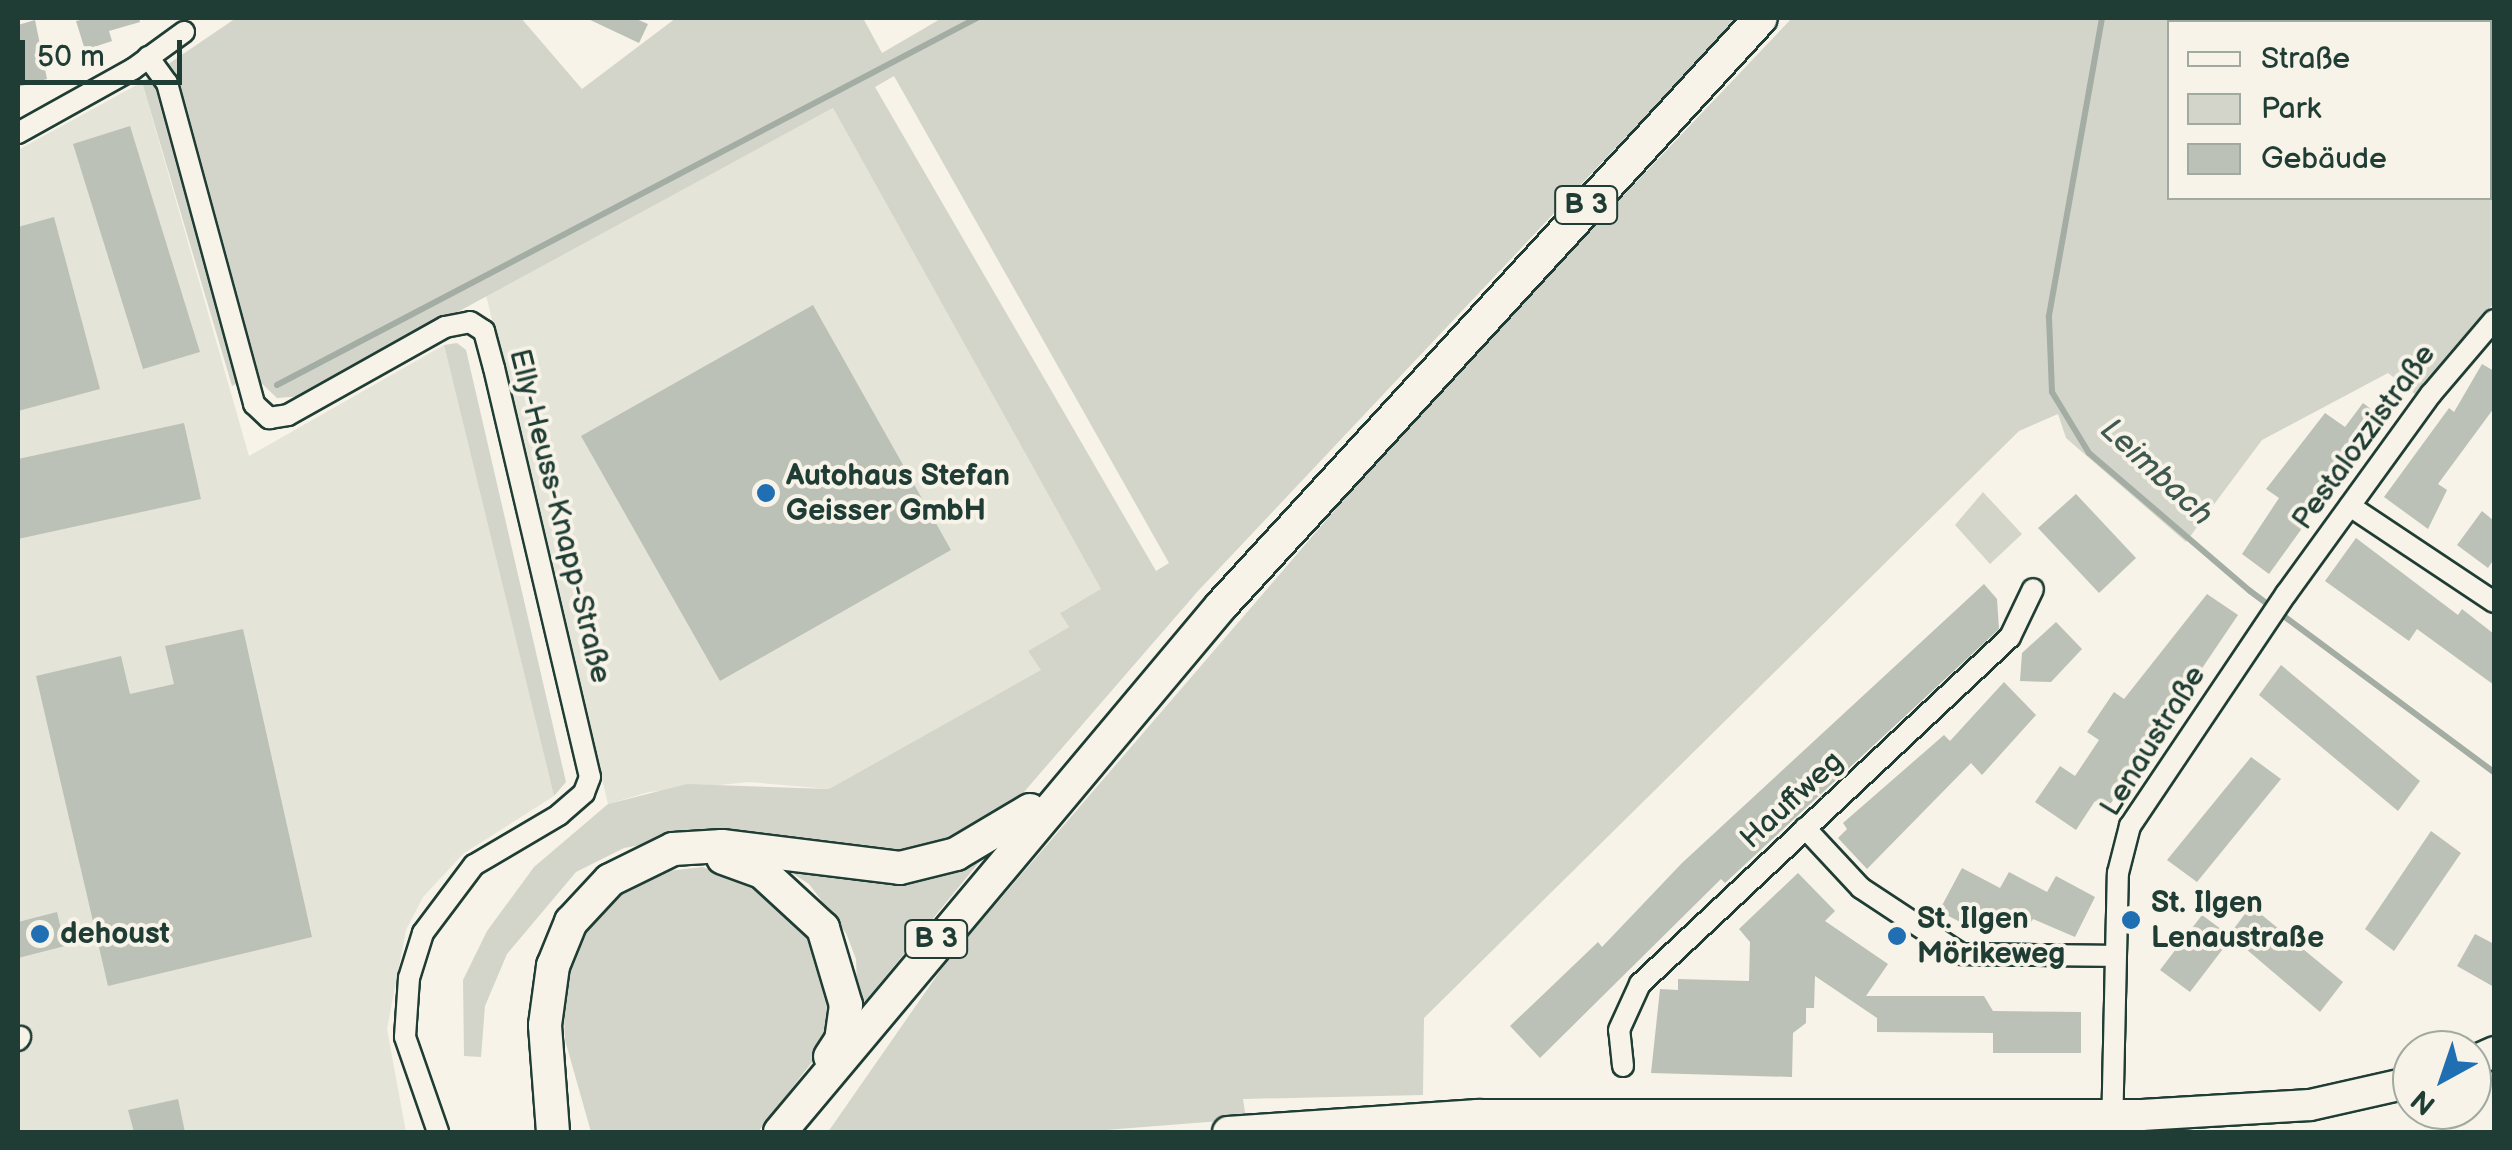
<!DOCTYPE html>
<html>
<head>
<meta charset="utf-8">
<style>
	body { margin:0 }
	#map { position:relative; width:2512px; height:1150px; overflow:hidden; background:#f7f3e8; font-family:"Balsamiq Sans",sans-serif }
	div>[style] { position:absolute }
	.built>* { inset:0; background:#e5e4d9 }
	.green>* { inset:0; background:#d3d5ca }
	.stream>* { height:6px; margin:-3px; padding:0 3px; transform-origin:3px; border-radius:3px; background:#a4ada3 }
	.building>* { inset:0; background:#bbc1b6 }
	.roads { filter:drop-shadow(2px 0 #1f3d34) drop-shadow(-2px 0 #1f3d34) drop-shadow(0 2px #1f3d34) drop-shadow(0 -2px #1f3d34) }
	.street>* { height:20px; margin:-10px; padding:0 10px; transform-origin:10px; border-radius:10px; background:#f7f3e8 }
	.secondary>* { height:30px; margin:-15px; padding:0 15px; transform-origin:15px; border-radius:15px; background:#f7f3e8 }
	.primary>* { height:32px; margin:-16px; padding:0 16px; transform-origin:16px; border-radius:16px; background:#f7f3e8 }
	.dots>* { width:28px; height:28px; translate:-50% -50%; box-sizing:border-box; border:5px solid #f7f3e8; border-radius:50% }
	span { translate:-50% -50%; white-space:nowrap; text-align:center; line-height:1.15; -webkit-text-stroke:8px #f7f3e8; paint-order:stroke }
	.shield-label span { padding:2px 8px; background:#f7f3e8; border:2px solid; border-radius:8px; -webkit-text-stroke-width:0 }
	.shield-label { font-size:28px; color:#1f3d34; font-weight:700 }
	.street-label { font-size:30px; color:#1f3d34 }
	.poi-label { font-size:30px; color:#1f3d34; font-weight:700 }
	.left { translate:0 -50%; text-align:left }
	.water-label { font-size:32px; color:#405950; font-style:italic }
	.frame { position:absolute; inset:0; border:20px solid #1f3d34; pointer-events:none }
	.legend { position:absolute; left:2167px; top:20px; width:325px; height:180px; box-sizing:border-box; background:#f7f3e8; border:2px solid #a1aaa0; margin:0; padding:12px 18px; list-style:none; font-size:30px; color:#1f3d34 }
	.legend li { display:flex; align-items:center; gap:20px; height:50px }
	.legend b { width:50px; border:2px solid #a1aaa0 }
	.north { position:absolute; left:2392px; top:1030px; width:100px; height:100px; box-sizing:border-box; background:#f7f3e8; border:2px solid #a1aaa0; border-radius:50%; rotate:220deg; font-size:28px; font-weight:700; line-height:40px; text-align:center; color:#1f3d34 }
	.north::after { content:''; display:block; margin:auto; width:35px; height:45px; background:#1f6fb2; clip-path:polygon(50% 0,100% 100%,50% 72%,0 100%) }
	.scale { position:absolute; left:20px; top:40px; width:162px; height:45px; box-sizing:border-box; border:5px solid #1f3d34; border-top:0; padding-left:12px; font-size:30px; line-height:35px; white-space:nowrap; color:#1f3d34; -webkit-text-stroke:8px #f7f3e8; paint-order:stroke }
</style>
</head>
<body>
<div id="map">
	<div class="built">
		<div style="clip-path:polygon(142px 82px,249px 456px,444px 345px,554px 796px,463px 854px,423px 897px,406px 930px,387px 1029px,406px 1132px,18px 1132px,18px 150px)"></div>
		<div style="clip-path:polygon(833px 108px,1102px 589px,1061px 612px,1069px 627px,1028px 651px,1042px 670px,829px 789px,749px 782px,649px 792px,608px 804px,486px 295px)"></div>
	</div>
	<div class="green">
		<div style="clip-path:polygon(evenodd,236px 18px,521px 18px,582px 89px,676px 18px,863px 18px,882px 53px,942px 18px,1738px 18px,1198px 591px,1004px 815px,944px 848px,895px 858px,688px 837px,624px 848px,576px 872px,507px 954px,485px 1006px,481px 1057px,464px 1056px,463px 980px,487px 931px,534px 867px,608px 804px,687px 784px,829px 789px,1041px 670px,1028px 651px,1069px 627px,1060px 613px,1101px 589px,833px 108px,303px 396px,277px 398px,254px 376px,232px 386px,142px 82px,236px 18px,894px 76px,1169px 563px,1156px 571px,875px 87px,894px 76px)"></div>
		<div style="clip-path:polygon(evenodd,1792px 18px,2494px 18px,2494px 303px,2416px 395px,2388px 373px,2262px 440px,2186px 542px,2066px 438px,2058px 414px,2019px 431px,1424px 1018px,1423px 1095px,1243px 1099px,1246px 1119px,1080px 1132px,828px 1132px,947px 961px,1322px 525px,1436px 393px,1792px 18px,2170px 22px,2490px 22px,2490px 198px,2170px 198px,2170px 22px)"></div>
		<div style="clip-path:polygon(457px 343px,466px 350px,566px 782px,554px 796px,444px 345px)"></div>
		<div style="clip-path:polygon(1983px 492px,2022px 534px,1990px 564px,1955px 525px)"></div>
		<div style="clip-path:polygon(985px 855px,858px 1010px,856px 959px,846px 933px,809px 884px,778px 864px)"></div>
		<div style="clip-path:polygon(703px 867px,772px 897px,819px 946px,832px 982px,829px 1040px,758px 1132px,591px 1132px,565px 1040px,563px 992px,574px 949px,620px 886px,658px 872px)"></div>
	</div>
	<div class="stream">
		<div style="left:2102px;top:18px;width:304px;rotate:100.1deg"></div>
		<div style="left:2049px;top:317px;width:75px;rotate:87.7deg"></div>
		<div style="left:2052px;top:392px;width:71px;rotate:58.8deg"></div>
		<div style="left:2089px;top:453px;width:212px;rotate:40.6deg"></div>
		<div style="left:2250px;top:591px;width:304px;rotate:36.6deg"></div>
		<div style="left:277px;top:385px;width:790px;rotate:-27.67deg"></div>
	</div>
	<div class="building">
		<div style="clip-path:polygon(89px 18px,139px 18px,140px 22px,109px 31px,112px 41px,85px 50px,76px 21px)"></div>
		<div style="clip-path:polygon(586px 18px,634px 18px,648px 24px,639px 43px)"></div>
		<div style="clip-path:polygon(35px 20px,47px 79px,18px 87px,18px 25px)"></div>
		<div style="clip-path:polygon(130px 126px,200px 352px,143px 369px,73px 144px)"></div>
		<div style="clip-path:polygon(54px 217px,100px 389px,18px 411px,18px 227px)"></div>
		<div style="clip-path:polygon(813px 305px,951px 550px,720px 681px,581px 436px)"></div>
		<div style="clip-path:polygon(2482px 364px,2494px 371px,2494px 408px,2438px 484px,2447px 490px,2428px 529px,2384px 497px,2449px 408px,2454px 412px)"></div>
		<div style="clip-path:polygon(2363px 403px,2379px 415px,2365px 441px,2269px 574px,2242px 554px,2279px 498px,2266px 489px,2325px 413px,2345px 427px)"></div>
		<div style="clip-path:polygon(184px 423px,201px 499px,18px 539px,18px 459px)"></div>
		<div style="clip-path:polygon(2076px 494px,2136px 558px,2099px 593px,2038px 528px)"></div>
		<div style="clip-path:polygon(2482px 511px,2494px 521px,2494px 559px,2488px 568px,2457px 545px)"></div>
		<div style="clip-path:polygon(2356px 538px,2458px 615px,2462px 609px,2494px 634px,2494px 685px,2417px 629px,2409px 641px,2325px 581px)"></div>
		<div style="clip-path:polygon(1984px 584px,1997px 599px,1999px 629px,1725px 883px,1721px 879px,1540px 1058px,1510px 1026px,1598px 942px,1602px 947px,1682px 863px)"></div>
		<div style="clip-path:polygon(2207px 594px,2238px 615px,2107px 809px,2095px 801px,2076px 830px,2035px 802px,2060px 766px,2075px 776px,2099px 740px,2087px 732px,2114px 692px,2124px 699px)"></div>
		<div style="clip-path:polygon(2056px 622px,2082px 649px,2051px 682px,2020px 681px,2022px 653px)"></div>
		<div style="clip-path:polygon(243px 629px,312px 937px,108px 986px,36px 676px,121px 656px,130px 694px,174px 684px,165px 646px)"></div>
		<div style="clip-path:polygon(2281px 665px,2420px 781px,2398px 811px,2259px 695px)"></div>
		<div style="clip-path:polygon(2004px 682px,2036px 715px,1982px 775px,1971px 763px,1867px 869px,1838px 838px,1847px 829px,1843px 823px,1944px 735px,1950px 741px)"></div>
		<div style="clip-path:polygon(2251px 757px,2281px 779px,2197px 882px,2167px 860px)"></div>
		<div style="clip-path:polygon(2431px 831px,2461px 853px,2394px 951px,2365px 929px)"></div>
		<div style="clip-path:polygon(1962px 868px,2000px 888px,2009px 872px,2047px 892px,2056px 876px,2095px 897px,2075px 937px,2033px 919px,2026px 931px,1987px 916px,1981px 928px,1964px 924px,1939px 911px)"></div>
		<div style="clip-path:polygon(1798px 873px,1835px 911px,1825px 921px,1888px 964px,1866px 996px,1984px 996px,1993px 1011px,2081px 1012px,2081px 1053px,1993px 1053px,1993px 1033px,1877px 1032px,1877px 1018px,1815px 976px,1814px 1008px,1806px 1008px,1806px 1023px,1793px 1033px,1792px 1077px,1651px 1073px,1660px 989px,1678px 990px,1678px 979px,1749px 981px,1750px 942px,1739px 929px)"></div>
		<div style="clip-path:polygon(2251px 906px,2343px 982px,2320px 1012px,2232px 937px,2190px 992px,2160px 970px,2202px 915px,2229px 935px)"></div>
		<div style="clip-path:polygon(57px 912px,65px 946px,18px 958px,18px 922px)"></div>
		<div style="clip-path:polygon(2475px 934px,2494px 944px,2494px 987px,2457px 966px)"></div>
		<div style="clip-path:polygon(178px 1099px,185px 1132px,134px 1132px,128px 1110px)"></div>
	</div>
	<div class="roads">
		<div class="street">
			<div style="left:148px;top:57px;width:32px;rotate:54deg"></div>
			<div style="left:167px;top:83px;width:333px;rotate:74.8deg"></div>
			<div style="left:254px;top:404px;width:21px;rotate:43deg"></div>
			<div style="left:269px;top:418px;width:19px;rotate:-9deg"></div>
			<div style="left:288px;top:415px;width:180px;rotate:-29.3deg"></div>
			<div style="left:445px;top:327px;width:25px;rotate:-11deg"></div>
			<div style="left:470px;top:322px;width:17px;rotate:33deg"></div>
			<div style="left:484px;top:331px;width:38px;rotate:75deg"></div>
			<div style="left:494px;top:368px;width:420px;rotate:76.8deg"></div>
			<div style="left:590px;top:777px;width:17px;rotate:111deg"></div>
			<div style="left:584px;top:793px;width:33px;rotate:139deg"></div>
			<div style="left:559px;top:815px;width:99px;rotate:149.5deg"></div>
			<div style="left:474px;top:865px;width:85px;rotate:126.9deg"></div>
			<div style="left:423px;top:933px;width:47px;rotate:107.3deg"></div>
			<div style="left:409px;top:978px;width:59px;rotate:93.9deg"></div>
			<div style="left:405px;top:1037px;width:101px;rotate:70.8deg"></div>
			<div style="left:18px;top:133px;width:132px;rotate:-29.1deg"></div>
			<div style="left:133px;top:69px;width:63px;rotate:-36deg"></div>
			<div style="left:2350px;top:506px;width:173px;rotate:33.7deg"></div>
			<div style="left:1805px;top:828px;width:82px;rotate:47deg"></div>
			<div style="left:1861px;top:888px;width:120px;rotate:33.4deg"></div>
			<div style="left:1961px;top:954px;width:153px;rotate:0.7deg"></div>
			<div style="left:18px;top:1040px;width:4px;rotate:-56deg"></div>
			<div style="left:1623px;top:1066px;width:36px;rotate:-96deg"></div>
			<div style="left:1619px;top:1030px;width:51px;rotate:-65.5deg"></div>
			<div style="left:1640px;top:984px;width:507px;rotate:-43.16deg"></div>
			<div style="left:2010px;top:637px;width:53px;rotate:-64.4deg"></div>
			<div style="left:2112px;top:1132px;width:259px;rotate:-88.7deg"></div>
			<div style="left:2118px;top:873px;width:49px;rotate:-75.7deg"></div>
			<div style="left:2130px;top:826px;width:280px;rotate:-56.1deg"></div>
			<div style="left:2286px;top:594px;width:247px;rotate:-54.1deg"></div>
			<div style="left:2431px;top:394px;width:97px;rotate:-49.6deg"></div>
		</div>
		<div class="secondary">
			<div style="left:2472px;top:1062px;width:24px;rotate:-24deg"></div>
			<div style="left:1228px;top:1132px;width:250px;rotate:-3.9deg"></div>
			<div style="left:1477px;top:1115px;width:665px"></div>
			<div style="left:2142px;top:1115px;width:168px;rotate:-3.4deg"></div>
			<div style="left:2310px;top:1105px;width:105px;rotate:-12.7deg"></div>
		</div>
		<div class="primary">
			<div style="left:723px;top:858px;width:41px;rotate:19.7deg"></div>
			<div style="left:762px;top:872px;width:83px;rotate:42.6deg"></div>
			<div style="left:823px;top:928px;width:80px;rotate:73.4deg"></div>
			<div style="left:846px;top:1005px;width:35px;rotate:98deg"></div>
			<div style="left:841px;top:1040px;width:20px;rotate:123deg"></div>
			<div style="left:553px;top:1132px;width:107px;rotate:-94.3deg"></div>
			<div style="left:545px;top:1025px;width:60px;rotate:-82.3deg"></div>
			<div style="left:553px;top:966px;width:48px;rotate:-67.8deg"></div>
			<div style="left:571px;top:922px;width:57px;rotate:-47.1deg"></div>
			<div style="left:610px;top:880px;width:70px;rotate:-26.2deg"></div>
			<div style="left:673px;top:849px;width:49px;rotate:-3.5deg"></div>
			<div style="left:722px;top:846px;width:179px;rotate:7deg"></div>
			<div style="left:900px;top:868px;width:58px;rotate:-14deg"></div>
			<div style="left:956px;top:854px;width:86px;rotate:-30.7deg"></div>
			<div style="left:780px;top:1132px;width:686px;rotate:-50.02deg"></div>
			<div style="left:1221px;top:606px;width:798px;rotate:-47.44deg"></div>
		</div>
	</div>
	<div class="dots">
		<div style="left:766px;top:493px;background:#1f6fb2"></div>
		<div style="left:2131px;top:920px;background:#1f6fb2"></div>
		<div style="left:40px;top:934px;background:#1f6fb2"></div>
		<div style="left:1897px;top:936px;background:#1f6fb2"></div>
	</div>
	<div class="shield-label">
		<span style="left:1586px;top:205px">B 3</span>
		<span style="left:936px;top:939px">B 3</span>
	</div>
	<div class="street-label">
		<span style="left:2364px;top:437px;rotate:-54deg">Pestalozzistraße</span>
		<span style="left:560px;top:516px;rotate:76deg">Elly-Heuss-Knapp-Straße</span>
		<span style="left:2153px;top:741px;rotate:-58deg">Lenaustraße</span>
		<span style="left:1792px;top:800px;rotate:-43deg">Hauffweg</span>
	</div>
	<div class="poi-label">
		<span class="left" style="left:786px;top:493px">Autohaus Stefan<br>Geisser GmbH</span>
		<span class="left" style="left:2151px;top:920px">St. Ilgen<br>Lenaustraße</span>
		<span class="left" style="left:1917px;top:936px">St. Ilgen<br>Mörikeweg</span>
		<span class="left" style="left:60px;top:934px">dehoust</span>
	</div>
	<div class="water-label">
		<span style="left:2156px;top:473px;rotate:43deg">Leimbach</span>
	</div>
	<div class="frame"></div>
	<ul class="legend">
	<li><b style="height:12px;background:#f7f3e8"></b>Straße</li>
	<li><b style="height:28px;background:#d3d5ca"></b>Park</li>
	<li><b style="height:28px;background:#bbc1b6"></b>Gebäude</li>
	</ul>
	<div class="north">N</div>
	<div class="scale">50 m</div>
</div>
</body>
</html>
